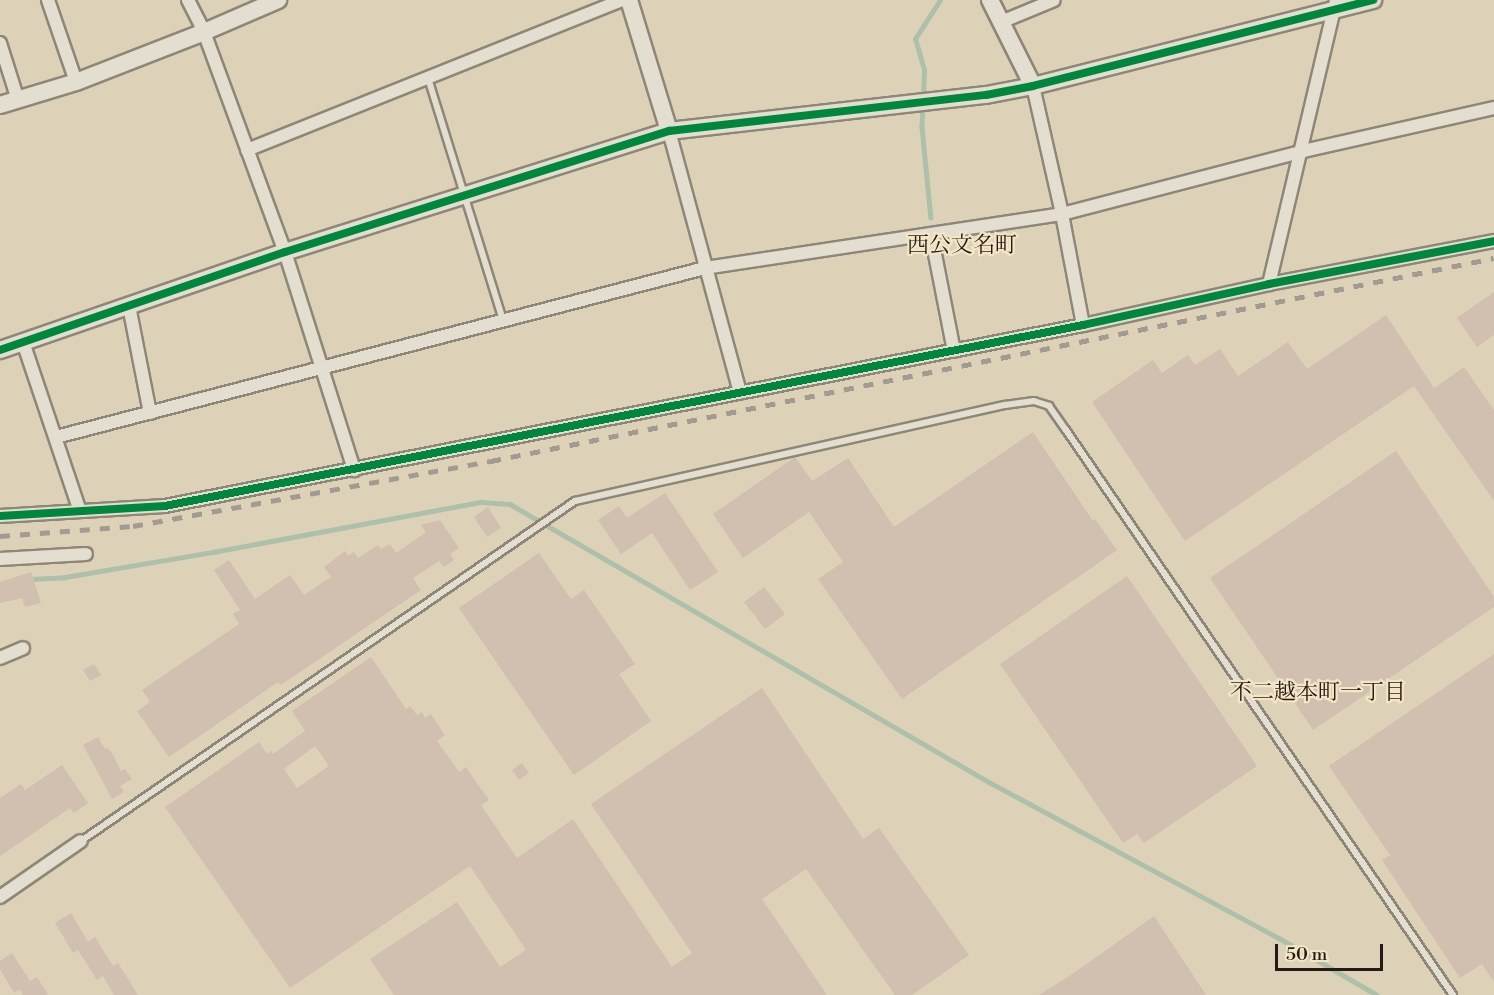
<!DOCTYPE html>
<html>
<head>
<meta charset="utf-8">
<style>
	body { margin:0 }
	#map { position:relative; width:1494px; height:995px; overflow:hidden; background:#ddd2b7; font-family:"Libre Bodoni","Noto Serif JP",serif }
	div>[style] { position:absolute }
	.stream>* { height:4.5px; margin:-2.25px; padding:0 2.25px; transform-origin:2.25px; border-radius:2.25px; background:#adc1aa }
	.building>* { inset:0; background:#d1bfaf }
	.roads { filter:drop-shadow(2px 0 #8e8777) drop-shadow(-2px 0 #8e8777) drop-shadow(0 2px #8e8777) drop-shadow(0 -2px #8e8777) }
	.lane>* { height:6px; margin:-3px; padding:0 3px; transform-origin:3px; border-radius:3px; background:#e3ded0 }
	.street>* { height:12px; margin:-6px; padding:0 6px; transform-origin:6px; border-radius:6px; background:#e3ded0 }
	.secondary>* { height:16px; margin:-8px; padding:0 8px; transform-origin:8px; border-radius:8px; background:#e3ded0 }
	.rail>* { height:4.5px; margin-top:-2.25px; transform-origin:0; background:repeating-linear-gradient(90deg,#a19b91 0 10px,transparent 0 20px) }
	.cycleway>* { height:8px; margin:-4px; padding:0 4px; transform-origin:4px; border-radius:4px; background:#00873e }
	span { translate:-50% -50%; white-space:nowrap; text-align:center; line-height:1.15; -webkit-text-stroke:4.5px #f3e6c6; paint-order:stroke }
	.neighbourhood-label { font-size:22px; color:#251a15 }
	.scale { position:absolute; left:1275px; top:944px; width:108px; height:27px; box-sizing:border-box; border:3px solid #251a15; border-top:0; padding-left:8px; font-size:18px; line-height:21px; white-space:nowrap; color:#251a15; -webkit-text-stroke:4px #f3e6c6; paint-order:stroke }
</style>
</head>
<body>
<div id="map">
	<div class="stream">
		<div style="left:923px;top:98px;width:28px;rotate:-88deg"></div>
		<div style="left:924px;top:70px;width:32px;rotate:-106deg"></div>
		<div style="left:915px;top:39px;width:46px;rotate:-57.3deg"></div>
		<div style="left:923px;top:107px;width:20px;rotate:93deg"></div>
		<div style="left:922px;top:127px;width:91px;rotate:84.4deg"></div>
		<div style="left:30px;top:579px;width:35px;rotate:-3deg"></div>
		<div style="left:65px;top:577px;width:150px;rotate:-9.6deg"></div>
		<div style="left:213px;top:552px;width:273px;rotate:-10.6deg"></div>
		<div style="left:481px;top:502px;width:29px;rotate:4deg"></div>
		<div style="left:510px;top:504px;width:554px;rotate:30.13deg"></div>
		<div style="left:989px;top:782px;width:337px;rotate:28.3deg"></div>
		<div style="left:1286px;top:942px;width:105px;rotate:30.2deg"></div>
	</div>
	<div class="building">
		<div style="clip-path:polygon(1494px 292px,1494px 335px,1477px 347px,1457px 318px)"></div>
		<div style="clip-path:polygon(1386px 315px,1434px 388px,1464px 367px,1494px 410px,1494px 501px,1414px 386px,1185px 541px,1092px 402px,1153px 360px,1162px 373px,1188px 355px,1195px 365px,1220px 349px,1238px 376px,1288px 342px,1307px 369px)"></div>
		<div style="clip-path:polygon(1033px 432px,1093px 521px,1095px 519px,1117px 550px,902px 699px,818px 579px,843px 562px,809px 512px,743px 558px,713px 514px,795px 457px,812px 481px,848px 458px,894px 527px)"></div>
		<div style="clip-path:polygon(1396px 451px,1494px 597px,1494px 607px,1313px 730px,1210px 578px)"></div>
		<div style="clip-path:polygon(665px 493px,718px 572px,690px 590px,652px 533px,621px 554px,598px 520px,619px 506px,627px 518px)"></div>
		<div style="clip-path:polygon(488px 507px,501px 528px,487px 537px,474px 517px)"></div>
		<div style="clip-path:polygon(440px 520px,459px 548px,450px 554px,454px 560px,444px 567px,439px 561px,413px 578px,421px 590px,281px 685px,278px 682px,169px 757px,137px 711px,150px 702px,142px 690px,239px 624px,233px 614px,240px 610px,214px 570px,229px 560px,255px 599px,290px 575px,304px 595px,331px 577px,324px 567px,345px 551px,348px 556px,354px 552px,358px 558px,378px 545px,381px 549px,390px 544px,396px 553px,426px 532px,421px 525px)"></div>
		<div style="clip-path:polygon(539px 553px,571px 599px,584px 590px,635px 664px,619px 674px,651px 721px,574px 775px,459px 608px)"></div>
		<div style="clip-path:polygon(31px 572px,41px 603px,25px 607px,22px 598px,0 603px,0 582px)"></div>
		<div style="clip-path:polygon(1127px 576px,1257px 766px,1144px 843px,1137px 834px,1123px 843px,1000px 664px)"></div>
		<div style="clip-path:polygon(764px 587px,785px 614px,765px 629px,744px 602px)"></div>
		<div style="clip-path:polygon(1494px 654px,1494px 982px,1482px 964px,1460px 978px,1382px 860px,1390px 855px,1329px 766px)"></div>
		<div style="clip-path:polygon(evenodd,371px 657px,406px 709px,410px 706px,417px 715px,422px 712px,425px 718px,431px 714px,445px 735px,437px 741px,459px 772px,466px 767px,474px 779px,489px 800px,481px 805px,517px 858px,573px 819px,672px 967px,692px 953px,591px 804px,762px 688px,863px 839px,879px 828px,969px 955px,912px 995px,895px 995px,806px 869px,762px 899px,827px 995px,394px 995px,370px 959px,457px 902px,500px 967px,526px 950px,470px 866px,290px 988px,165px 807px,259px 742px,267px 754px,271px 751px,273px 754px,305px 731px,292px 711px,371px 657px,315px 746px,329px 766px,297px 788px,284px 769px,315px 746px)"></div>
		<div style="clip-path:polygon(94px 664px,101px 675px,90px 681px,83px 670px)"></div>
		<div style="clip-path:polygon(98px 737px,105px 749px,107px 748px,112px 753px,121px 771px,125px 769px,132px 779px,120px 786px,124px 792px,112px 799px,83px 745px)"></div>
		<div style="clip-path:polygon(522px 763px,529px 773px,519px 780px,512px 770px)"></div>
		<div style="clip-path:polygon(62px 765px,88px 803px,74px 813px,70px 808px,0 856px,0 798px,21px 784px,25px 790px)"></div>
		<div style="clip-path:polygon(71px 913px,88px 942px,95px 937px,113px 966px,118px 963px,138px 995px,114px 995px,103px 976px,97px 980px,78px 950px,73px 953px,55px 923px)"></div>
		<div style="clip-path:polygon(1154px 916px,1206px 995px,1039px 995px,1071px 975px)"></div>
		<div style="clip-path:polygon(12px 953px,30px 981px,37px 977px,48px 995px,23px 995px,20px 989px,14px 993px,0 969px,0 961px)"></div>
	</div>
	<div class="roads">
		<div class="lane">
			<div style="left:428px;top:78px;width:254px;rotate:72.8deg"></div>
			<div style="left:81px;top:841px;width:600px;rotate:-34.54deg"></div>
			<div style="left:575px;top:501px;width:441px;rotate:-12.6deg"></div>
			<div style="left:1005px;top:405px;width:29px;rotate:-8deg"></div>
			<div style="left:1034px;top:401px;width:16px;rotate:18deg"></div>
			<div style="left:1049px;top:406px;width:29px;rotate:55deg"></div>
			<div style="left:1066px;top:430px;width:685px;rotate:55.59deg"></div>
		</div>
		<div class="street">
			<div style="left:48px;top:0;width:87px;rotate:71.1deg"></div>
			<div style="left:188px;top:0;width:36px;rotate:63deg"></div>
			<div style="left:204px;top:32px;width:234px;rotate:69.8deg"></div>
			<div style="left:285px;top:252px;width:229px;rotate:72.4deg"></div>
			<div style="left:1001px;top:22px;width:57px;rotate:-22.5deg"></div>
			<div style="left:0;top:43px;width:60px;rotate:72.5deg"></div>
			<div style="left:1033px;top:86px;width:131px;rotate:77.2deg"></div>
			<div style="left:1062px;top:214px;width:113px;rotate:79.3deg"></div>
			<div style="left:669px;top:131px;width:271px;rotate:74.8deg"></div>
			<div style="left:247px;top:150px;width:404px;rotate:-21.8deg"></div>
			<div style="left:931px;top:234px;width:119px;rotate:78.9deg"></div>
			<div style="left:1269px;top:284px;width:292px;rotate:-76.7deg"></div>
			<div style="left:129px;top:306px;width:109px;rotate:78.9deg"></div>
			<div style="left:23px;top:342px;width:178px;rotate:71.4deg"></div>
			<div style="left:56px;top:437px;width:671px;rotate:-14.6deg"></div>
			<div style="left:705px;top:268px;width:361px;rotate:-8.6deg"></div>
			<div style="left:1062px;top:214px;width:249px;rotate:-14.6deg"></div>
			<div style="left:1303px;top:151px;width:196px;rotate:-12.7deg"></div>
			<div style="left:0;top:516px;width:165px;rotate:-3.5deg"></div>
			<div style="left:165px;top:506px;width:936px;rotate:-11.15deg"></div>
			<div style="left:1083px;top:325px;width:190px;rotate:-12.4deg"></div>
			<div style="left:1269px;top:284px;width:229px;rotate:-10.8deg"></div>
			<div style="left:0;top:559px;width:86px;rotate:-3.3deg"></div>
			<div style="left:0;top:658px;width:25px;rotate:-23deg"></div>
			<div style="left:0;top:897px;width:98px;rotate:-34.7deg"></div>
		</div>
		<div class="secondary">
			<div style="left:629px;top:0;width:137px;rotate:73deg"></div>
			<div style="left:990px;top:0;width:96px;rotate:63.4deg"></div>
			<div style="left:0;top:105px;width:79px;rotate:-16.8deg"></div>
			<div style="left:76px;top:82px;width:137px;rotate:-21.3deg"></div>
			<div style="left:204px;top:32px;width:81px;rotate:-23.4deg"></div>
			<div style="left:0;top:350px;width:301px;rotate:-19deg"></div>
			<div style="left:285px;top:252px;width:403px;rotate:-17.5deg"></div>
			<div style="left:669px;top:131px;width:319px;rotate:-6.5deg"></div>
			<div style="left:986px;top:95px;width:48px;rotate:-10.8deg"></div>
			<div style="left:1033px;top:86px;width:351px;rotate:-14.2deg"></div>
		</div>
	</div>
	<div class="rail">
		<div style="left:0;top:536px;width:133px;rotate:-4.3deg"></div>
		<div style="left:133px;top:526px;width:364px;rotate:-10.3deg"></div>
		<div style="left:491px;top:461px;width:1023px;rotate:-11.44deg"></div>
	</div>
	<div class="cycleway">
		<div style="left:0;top:350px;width:301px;rotate:-19deg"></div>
		<div style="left:285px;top:252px;width:403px;rotate:-17.5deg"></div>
		<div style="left:669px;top:131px;width:319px;rotate:-6.5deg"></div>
		<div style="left:986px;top:95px;width:48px;rotate:-10.8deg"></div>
		<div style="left:1033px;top:86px;width:351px;rotate:-14.2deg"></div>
		<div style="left:0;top:516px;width:165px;rotate:-3.5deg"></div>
		<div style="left:165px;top:506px;width:936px;rotate:-11.15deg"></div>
		<div style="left:1083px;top:325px;width:190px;rotate:-12.4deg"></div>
		<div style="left:1269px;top:284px;width:229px;rotate:-10.8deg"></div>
	</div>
	<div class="neighbourhood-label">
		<span style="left:962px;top:246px">西公文名町</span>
		<span style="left:1318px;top:693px">不二越本町一丁目</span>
	</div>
	<div class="scale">50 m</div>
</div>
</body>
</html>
